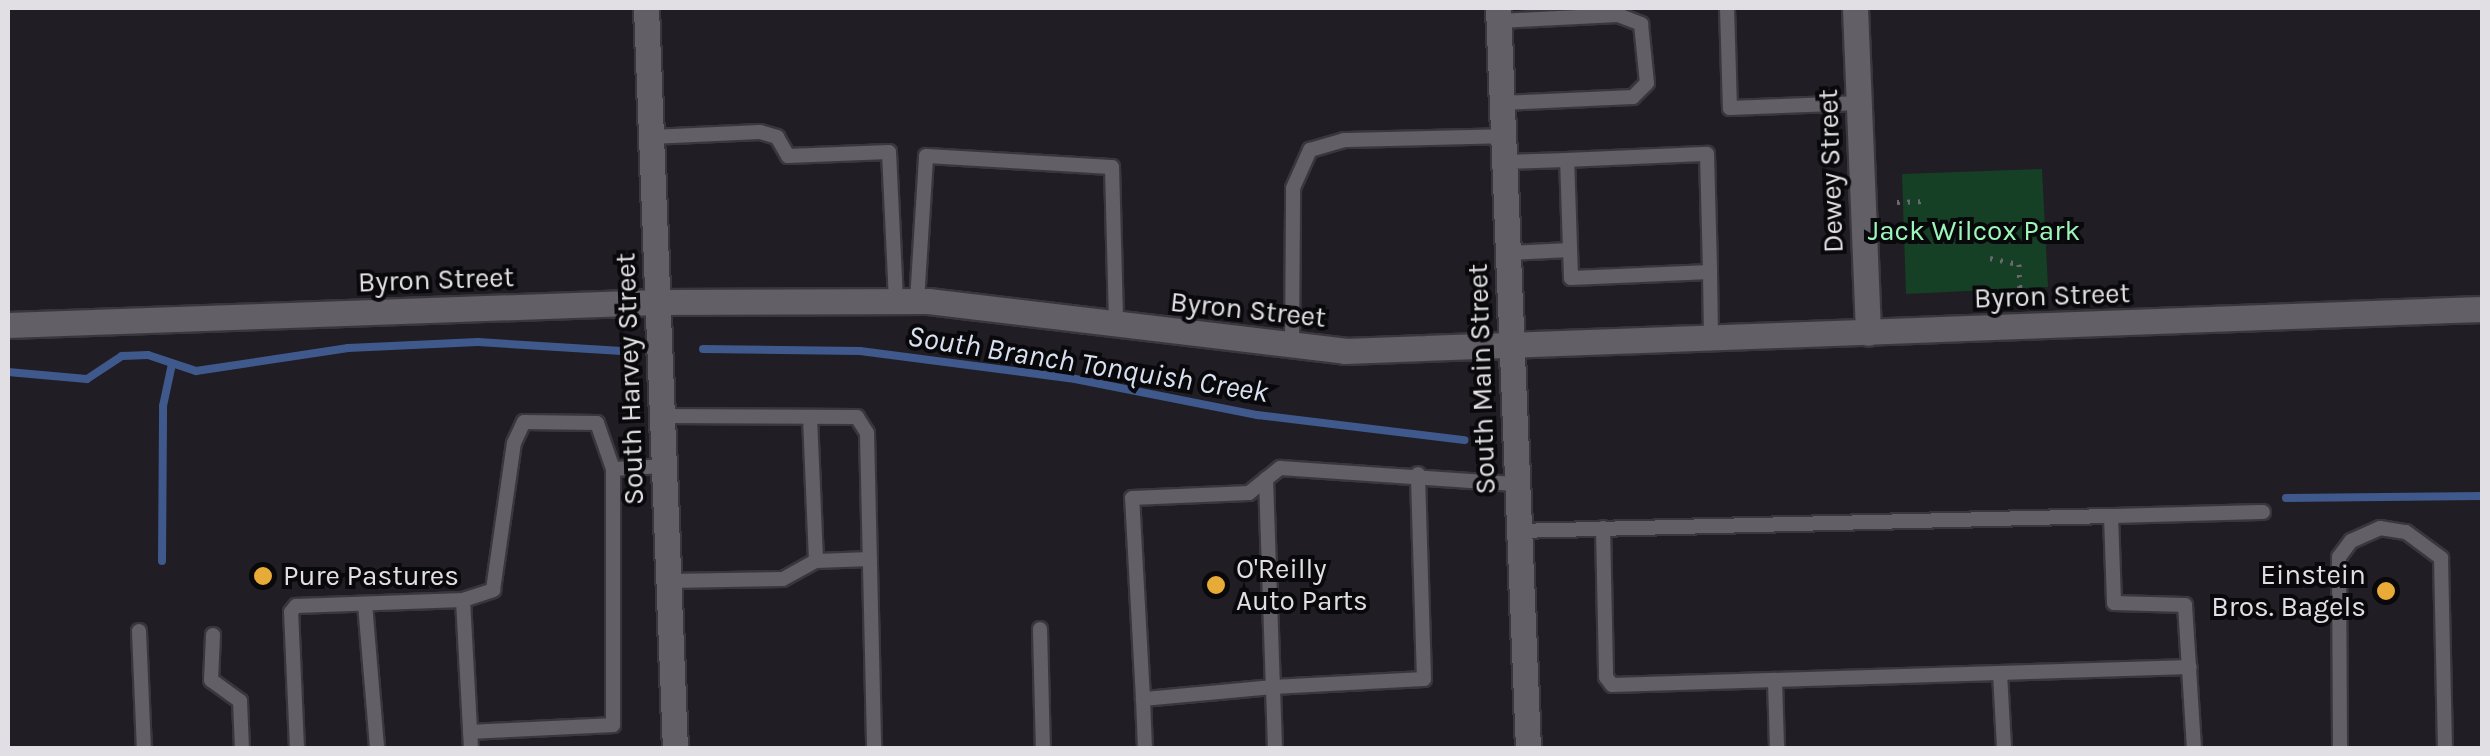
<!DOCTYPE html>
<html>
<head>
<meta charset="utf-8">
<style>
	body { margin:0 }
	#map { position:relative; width:2490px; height:756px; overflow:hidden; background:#201d24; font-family:Karla,sans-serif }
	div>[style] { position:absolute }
	.green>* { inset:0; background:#154026 }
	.stream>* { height:8px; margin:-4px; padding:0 4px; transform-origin:4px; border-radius:4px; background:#3f598c }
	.path>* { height:5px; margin-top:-2.5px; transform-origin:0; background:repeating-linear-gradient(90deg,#6a676e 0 2.5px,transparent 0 10.5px) }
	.roads { filter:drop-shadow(2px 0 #39373c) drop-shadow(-2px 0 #39373c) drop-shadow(0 2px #39373c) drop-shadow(0 -2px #39373c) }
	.lane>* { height:14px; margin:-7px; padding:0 7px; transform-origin:7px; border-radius:7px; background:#625f67 }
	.street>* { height:25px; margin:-12.5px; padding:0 12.5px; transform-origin:12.5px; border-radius:12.5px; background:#625f67 }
	.secondary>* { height:25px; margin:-12.5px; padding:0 12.5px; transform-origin:12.5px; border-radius:12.5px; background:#625f67 }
	.dots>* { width:28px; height:28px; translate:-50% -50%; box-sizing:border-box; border:5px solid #09080b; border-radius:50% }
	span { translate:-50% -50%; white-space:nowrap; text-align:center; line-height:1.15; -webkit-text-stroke:8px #09080b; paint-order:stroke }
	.street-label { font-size:28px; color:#e1dfe4 }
	.park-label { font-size:28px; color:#9cf5ba }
	.poi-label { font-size:28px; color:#e1dfe4 }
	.left { translate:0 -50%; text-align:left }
	.right { translate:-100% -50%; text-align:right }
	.water-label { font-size:30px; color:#d9e1f1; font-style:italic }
	.frame { position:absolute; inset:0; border:10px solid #e1dfe4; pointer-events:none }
</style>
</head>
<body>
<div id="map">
	<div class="green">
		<div style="clip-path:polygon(2042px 169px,2048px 287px,1906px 294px,1902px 174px)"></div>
	</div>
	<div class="stream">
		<div style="left:703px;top:349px;width:157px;rotate:0.7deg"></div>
		<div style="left:860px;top:351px;width:217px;rotate:7.4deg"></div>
		<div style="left:1075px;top:379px;width:186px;rotate:11.2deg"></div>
		<div style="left:1257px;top:415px;width:209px;rotate:6.9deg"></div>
		<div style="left:8px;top:372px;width:79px;rotate:5.1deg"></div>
		<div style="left:87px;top:379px;width:42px;rotate:-33.3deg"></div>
		<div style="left:122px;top:356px;width:26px;rotate:-2deg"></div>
		<div style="left:148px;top:355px;width:51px;rotate:18.4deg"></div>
		<div style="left:196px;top:371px;width:154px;rotate:-8.6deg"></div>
		<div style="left:348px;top:348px;width:130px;rotate:-2.6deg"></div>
		<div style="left:478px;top:342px;width:144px;rotate:3.6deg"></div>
		<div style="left:2286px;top:498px;width:196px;rotate:-0.6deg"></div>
		<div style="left:162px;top:561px;width:155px;rotate:-89.6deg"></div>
		<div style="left:163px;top:406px;width:43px;rotate:-77.9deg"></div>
	</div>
	<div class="path">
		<div style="left:1897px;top:202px;width:24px;rotate:-2deg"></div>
		<div style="left:1990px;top:258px;width:30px;rotate:12deg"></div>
		<div style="left:2019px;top:264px;width:26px;rotate:88deg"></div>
	</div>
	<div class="roads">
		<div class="lane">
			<div style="left:1727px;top:8px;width:100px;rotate:88.3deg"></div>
			<div style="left:1730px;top:108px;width:129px;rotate:-2.2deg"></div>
			<div style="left:1499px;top:21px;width:119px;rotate:-2.9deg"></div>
			<div style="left:1618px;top:15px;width:25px;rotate:21deg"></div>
			<div style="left:1641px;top:24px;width:59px;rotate:84.2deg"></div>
			<div style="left:1647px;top:83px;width:20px;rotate:135deg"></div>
			<div style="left:1633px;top:97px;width:131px;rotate:177.4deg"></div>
			<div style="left:651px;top:137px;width:109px;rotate:-2.6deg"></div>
			<div style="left:760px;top:132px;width:18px;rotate:16deg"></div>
			<div style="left:777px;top:137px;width:22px;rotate:60deg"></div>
			<div style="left:788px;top:156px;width:101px;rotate:-2.3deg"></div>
			<div style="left:889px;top:152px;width:149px;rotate:87.3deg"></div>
			<div style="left:1505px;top:162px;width:62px;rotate:-1.8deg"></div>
			<div style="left:1509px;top:253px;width:61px;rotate:-2.8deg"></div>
			<div style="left:1710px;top:272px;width:139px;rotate:177.5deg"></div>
			<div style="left:1571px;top:278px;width:118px;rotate:-91.9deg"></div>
			<div style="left:1567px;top:160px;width:140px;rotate:-2.5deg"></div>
			<div style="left:1707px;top:154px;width:118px;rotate:88.5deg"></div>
			<div style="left:1710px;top:272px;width:65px;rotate:89.1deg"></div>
			<div style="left:917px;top:301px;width:145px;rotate:-86.4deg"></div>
			<div style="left:926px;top:156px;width:186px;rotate:3.4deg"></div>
			<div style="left:1112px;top:167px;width:158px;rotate:88.5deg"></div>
			<div style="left:1292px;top:347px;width:159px;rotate:-89.6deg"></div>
			<div style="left:1293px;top:188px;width:42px;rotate:-65.9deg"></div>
			<div style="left:1310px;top:150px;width:35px;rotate:-16deg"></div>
			<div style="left:1344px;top:140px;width:160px;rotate:-1.4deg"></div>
			<div style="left:661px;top:416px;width:196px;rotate:0.3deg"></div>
			<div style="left:857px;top:417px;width:19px;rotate:58deg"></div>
			<div style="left:867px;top:433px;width:315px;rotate:88.7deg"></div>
			<div style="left:810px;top:417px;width:144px;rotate:87.6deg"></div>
			<div style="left:1266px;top:479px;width:208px;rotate:88.1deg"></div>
			<div style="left:1273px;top:687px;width:131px;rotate:174.7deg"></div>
			<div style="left:1143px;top:699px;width:201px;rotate:-93.1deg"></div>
			<div style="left:1132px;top:498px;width:117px;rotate:-2.4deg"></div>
			<div style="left:1249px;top:493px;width:40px;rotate:-39deg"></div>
			<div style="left:1280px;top:468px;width:235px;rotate:3.9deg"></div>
			<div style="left:2111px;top:516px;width:152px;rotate:-1.5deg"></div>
			<div style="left:1603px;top:528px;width:149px;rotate:88.8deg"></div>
			<div style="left:1606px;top:677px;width:10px;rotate:53deg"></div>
			<div style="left:1612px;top:685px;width:578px;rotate:-1.78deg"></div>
			<div style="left:1517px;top:531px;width:594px;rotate:-1.45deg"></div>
			<div style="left:2111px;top:516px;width:87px;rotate:88deg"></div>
			<div style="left:2114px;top:603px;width:71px;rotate:1.6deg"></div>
			<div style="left:2185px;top:605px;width:143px;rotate:86.4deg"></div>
			<div style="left:669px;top:581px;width:114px;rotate:-1deg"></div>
			<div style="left:783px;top:579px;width:38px;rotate:-29deg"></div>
			<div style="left:816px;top:561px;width:54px;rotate:-2.1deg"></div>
			<div style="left:463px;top:600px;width:148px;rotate:86.9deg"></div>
			<div style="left:365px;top:604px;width:144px;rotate:85.2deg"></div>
			<div style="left:1040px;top:629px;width:119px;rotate:88.6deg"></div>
			<div style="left:139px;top:631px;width:117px;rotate:87.6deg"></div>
			<div style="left:213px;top:635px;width:45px;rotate:92.5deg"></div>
			<div style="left:211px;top:680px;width:36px;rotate:36deg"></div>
			<div style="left:240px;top:701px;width:47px;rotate:87.6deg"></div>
			<div style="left:2000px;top:673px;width:75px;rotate:86.9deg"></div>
			<div style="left:1775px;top:680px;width:68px;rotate:88.3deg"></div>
			<div style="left:1143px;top:699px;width:49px;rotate:87.7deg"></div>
			<div style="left:470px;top:732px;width:143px;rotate:-2.8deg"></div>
			<div style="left:613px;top:725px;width:256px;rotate:-90deg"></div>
			<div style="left:613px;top:469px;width:50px;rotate:-3.4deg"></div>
			<div style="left:297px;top:748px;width:136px;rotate:-92.5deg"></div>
			<div style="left:291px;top:612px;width:8px;rotate:-50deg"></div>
			<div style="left:296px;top:606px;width:167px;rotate:-2.1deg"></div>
			<div style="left:463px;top:600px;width:32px;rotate:-18deg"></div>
			<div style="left:493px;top:590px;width:148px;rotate:-81.9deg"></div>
			<div style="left:514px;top:443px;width:23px;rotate:-65deg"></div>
			<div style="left:524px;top:422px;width:73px;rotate:0.8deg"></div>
			<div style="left:597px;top:423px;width:49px;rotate:70.8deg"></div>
			<div style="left:1275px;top:748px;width:61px;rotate:-91.9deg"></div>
			<div style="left:1273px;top:687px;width:151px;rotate:-3deg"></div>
			<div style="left:1424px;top:679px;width:205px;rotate:-91.7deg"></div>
			<div style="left:2340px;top:748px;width:191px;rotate:-90.3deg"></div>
			<div style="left:2339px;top:557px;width:20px;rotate:-53deg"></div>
			<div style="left:2351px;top:541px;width:32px;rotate:-24deg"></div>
			<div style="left:2380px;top:528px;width:26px;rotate:9deg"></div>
			<div style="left:2406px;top:532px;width:44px;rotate:36.6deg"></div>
			<div style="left:2441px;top:558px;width:190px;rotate:88.8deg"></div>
		</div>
		<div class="street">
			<div style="left:1855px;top:8px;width:325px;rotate:87.7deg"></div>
			<div style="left:8px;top:325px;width:649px;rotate:-2.03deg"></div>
			<div style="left:657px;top:302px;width:271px;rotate:-0.2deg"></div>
			<div style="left:928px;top:301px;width:420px;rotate:6.8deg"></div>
			<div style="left:1345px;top:351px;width:1138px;rotate:-2.12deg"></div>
		</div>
		<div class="secondary">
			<div style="left:646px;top:8px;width:741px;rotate:87.76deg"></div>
			<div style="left:1498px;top:8px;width:741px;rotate:87.68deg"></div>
		</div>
	</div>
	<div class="dots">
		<div style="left:263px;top:576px;background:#e8ab37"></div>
		<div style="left:1216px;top:585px;background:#e8ab37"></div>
		<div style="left:2386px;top:591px;background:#e8ab37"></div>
	</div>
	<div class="street-label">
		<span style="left:1831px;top:171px;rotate:-92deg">Dewey Street</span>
		<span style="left:436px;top:280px;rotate:-2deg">Byron Street</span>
		<span style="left:2052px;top:296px;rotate:-2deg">Byron Street</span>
		<span style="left:1248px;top:310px;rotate:6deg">Byron Street</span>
		<span style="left:630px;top:379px;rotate:-92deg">South Harvey Street</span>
		<span style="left:1482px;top:379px;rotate:-92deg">South Main Street</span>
	</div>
	<div class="park-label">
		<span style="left:1974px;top:231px">Jack Wilcox Park</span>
	</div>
	<div class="poi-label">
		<span class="left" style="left:1236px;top:585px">O'Reilly<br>Auto Parts</span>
		<span class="right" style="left:2366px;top:591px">Einstein<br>Bros. Bagels</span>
		<span class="left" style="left:283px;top:576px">Pure Pastures</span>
	</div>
	<div class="water-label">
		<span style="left:1088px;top:364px;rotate:9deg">South Branch Tonquish Creek</span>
	</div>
	<div class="frame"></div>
</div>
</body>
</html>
